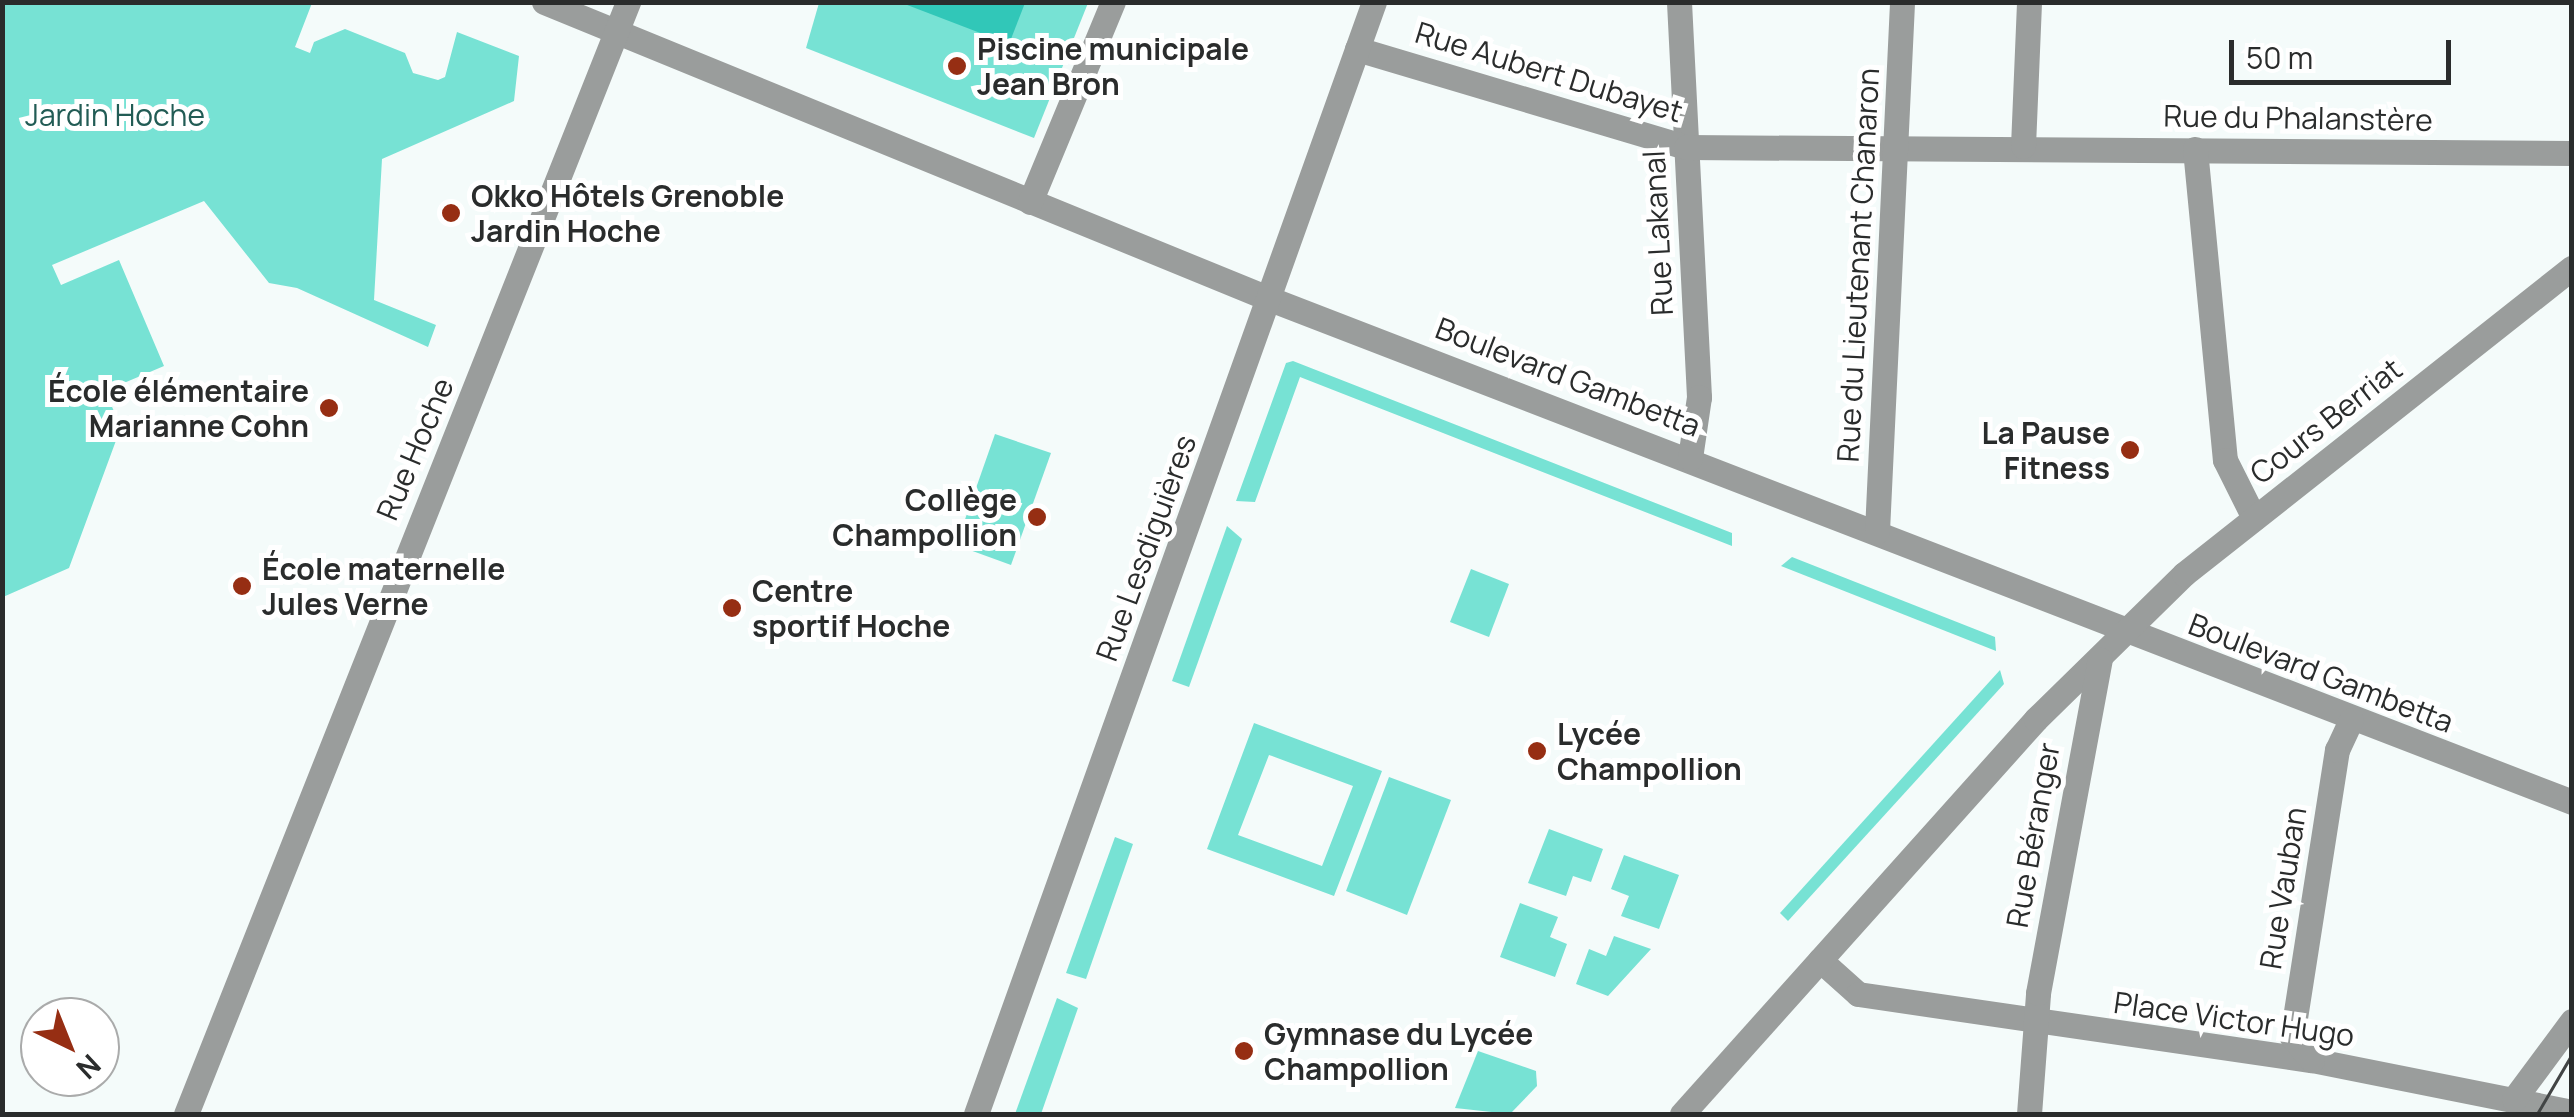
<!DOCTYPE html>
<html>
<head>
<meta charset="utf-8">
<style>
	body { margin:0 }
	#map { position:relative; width:2574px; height:1117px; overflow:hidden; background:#f4fbfa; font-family:Manrope,sans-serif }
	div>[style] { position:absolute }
	.green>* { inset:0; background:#77e2d4 }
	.water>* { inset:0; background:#31c7b8 }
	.minor>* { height:25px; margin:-12.5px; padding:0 12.5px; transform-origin:12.5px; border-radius:12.5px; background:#9a9d9c }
	.tram>* { height:2.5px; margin:-1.25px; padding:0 1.25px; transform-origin:1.25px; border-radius:1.25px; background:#424545 }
	.dots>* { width:28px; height:28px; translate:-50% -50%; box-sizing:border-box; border:5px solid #fff; border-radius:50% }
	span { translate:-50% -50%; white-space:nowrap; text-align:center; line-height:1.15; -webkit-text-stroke:10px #fff; paint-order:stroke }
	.poi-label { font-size:30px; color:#2a2c2c; font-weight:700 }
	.left { translate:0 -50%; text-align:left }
	.right { translate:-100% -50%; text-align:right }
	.street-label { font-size:30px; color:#2a2c2c }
	.park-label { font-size:30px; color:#225c55 }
	.frame { position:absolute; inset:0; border:5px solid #2a2c2c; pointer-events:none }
	.north { position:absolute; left:20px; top:997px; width:100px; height:100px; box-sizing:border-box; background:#fff; border:2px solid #aaabab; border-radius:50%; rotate:137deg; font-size:28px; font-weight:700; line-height:40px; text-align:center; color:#2a2c2c }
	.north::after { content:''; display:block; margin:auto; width:35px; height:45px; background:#962e13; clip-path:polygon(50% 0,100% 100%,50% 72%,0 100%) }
	.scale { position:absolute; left:2229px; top:40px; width:222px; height:45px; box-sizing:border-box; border:5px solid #2a2c2c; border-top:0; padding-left:12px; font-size:30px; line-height:35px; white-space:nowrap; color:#2a2c2c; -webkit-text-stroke:8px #fff; paint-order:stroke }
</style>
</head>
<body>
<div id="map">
	<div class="green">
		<div style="clip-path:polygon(3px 2px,312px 3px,295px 47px,310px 53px,314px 42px,345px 29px,405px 53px,413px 73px,438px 80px,445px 77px,457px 32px,519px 56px,514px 101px,382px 159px,374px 300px,436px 325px,428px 347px,297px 288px,269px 283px,204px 201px,52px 265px,61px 285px,119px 260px,164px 366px,105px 391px,121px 427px,69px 568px,3px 597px)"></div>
		<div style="clip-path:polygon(819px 3px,1088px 3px,1034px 138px,806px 48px)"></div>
		<div style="clip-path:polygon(1293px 361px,1732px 533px,1732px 546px,1300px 377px,1255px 502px,1236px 501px,1286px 363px)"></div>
		<div style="clip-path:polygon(995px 434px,1051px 453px,1011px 565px,956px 545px)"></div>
		<div style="clip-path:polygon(1227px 526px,1242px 539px,1189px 687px,1172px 681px)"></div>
		<div style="clip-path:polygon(1792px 557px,1995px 637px,1996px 651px,1781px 566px)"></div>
		<div style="clip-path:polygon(1471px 569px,1509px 584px,1489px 637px,1450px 622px)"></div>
		<div style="clip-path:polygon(2000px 670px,2004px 684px,1788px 921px,1780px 913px)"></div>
		<div style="clip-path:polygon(evenodd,1254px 723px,1382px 771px,1334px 896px,1207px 849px,1254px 723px,1269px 755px,1353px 786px,1322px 866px,1238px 835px,1269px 755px)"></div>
		<div style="clip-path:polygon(1389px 777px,1451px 800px,1407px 915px,1346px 891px)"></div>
		<div style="clip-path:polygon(1549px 829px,1603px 849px,1591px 882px,1573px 876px,1566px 896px,1528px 883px)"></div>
		<div style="clip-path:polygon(1115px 837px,1133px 844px,1086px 979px,1066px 973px)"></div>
		<div style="clip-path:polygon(1624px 855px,1679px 875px,1659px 929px,1621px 916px,1629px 896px,1611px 889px)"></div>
		<div style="clip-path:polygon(1520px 903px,1558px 917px,1550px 937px,1567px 944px,1555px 977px,1500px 957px)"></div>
		<div style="clip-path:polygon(1614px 936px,1651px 949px,1608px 996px,1576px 984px,1589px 949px,1606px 956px)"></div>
		<div style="clip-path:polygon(1057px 998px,1078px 1008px,1041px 1114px,1015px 1114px)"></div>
		<div style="clip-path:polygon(1478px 1051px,1536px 1071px,1537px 1086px,1510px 1114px,1455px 1108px)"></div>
	</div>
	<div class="water">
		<div style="clip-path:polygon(902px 3px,1025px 2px,1025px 3px,1009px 44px)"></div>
	</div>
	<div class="minor">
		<div style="left:544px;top:2px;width:784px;rotate:22.25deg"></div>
		<div style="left:1270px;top:299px;width:1396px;rotate:21.12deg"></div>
		<div style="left:1679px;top:2px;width:396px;rotate:87.1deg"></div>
		<div style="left:1699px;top:397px;width:62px;rotate:98.4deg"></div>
		<div style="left:1357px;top:49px;width:343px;rotate:16.6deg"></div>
		<div style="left:1686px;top:147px;width:886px;rotate:0.39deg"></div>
		<div style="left:2023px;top:146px;width:144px;rotate:-87.6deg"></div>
		<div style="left:2195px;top:149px;width:312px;rotate:84.5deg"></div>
		<div style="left:2225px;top:460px;width:65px;rotate:63.4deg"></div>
		<div style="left:1030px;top:202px;width:217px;rotate:-67.5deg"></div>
		<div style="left:1877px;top:531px;width:530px;rotate:-87.29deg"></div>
		<div style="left:1820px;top:960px;width:51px;rotate:41.8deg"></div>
		<div style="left:1858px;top:994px;width:459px;rotate:8.3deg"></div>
		<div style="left:2312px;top:1060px;width:265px;rotate:11.3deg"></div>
		<div style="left:2312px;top:1060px;width:30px;rotate:-131deg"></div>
		<div style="left:2292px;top:1037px;width:291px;rotate:-81.1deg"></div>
		<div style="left:2337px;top:750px;width:33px;rotate:-65deg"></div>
		<div style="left:2514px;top:1099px;width:97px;rotate:-53.4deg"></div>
		<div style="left:186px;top:1114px;width:1197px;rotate:-68.32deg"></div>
		<div style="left:976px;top:1114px;width:1181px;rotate:-70.31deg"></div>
		<div style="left:1682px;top:1114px;width:530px;rotate:-48.13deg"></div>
		<div style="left:2036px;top:719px;width:207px;rotate:-44.4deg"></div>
		<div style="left:2184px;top:574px;width:494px;rotate:-38.3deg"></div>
		<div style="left:2029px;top:1114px;width:121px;rotate:-85.7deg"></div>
		<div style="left:2038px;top:993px;width:339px;rotate:-79.5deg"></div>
	</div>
	<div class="tram">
		<div style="left:2537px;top:1114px;width:69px;rotate:-59.7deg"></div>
	</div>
	<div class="dots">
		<div style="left:957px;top:66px;background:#962e13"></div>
		<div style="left:451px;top:213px;background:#962e13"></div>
		<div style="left:329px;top:408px;background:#962e13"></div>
		<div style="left:2130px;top:450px;background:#962e13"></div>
		<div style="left:1037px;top:517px;background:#962e13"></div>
		<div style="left:242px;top:586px;background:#962e13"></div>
		<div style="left:732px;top:608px;background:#962e13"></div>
		<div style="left:1537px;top:751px;background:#962e13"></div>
		<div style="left:1244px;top:1051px;background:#962e13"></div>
	</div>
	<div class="poi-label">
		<span class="left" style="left:977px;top:66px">Piscine municipale<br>Jean Bron</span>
		<span class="left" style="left:471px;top:213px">Okko Hôtels Grenoble<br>Jardin Hoche</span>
		<span class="right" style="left:309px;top:408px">École élémentaire<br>Marianne Cohn</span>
		<span class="right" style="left:2110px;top:450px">La Pause<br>Fitness</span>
		<span class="right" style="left:1017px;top:517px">Collège<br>Champollion</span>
		<span class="left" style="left:262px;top:586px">École maternelle<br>Jules Verne</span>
		<span class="left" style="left:752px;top:608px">Centre<br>sportif Hoche</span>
		<span class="left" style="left:1557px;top:751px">Lycée<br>Champollion</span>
		<span class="left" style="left:1264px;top:1051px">Gymnase du Lycée<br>Champollion</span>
	</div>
	<div class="street-label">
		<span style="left:1549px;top:72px;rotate:17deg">Rue Aubert Dubayet</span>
		<span style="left:2298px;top:118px;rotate:1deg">Rue du Phalanstère</span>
		<span style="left:1658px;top:233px;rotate:-93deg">Rue Lakanal</span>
		<span style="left:1858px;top:265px;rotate:-87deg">Rue du Lieutenant Chanaron</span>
		<span style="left:1568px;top:377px;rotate:21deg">Boulevard Gambetta</span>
		<span style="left:2326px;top:421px;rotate:-38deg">Cours Berriat</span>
		<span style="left:415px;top:449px;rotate:-67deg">Rue Hoche</span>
		<span style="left:1146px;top:548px;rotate:-70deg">Rue Lesdiguières</span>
		<span style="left:2321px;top:673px;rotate:21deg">Boulevard Gambetta</span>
		<span style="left:2033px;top:835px;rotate:-80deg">Rue Béranger</span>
		<span style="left:2283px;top:888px;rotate:-81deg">Rue Vauban</span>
		<span style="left:2234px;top:1019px;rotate:8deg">Place Victor Hugo</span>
	</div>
	<div class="park-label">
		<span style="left:115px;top:115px">Jardin Hoche</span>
	</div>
	<div class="frame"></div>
	<div class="north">N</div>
	<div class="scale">50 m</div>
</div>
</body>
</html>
